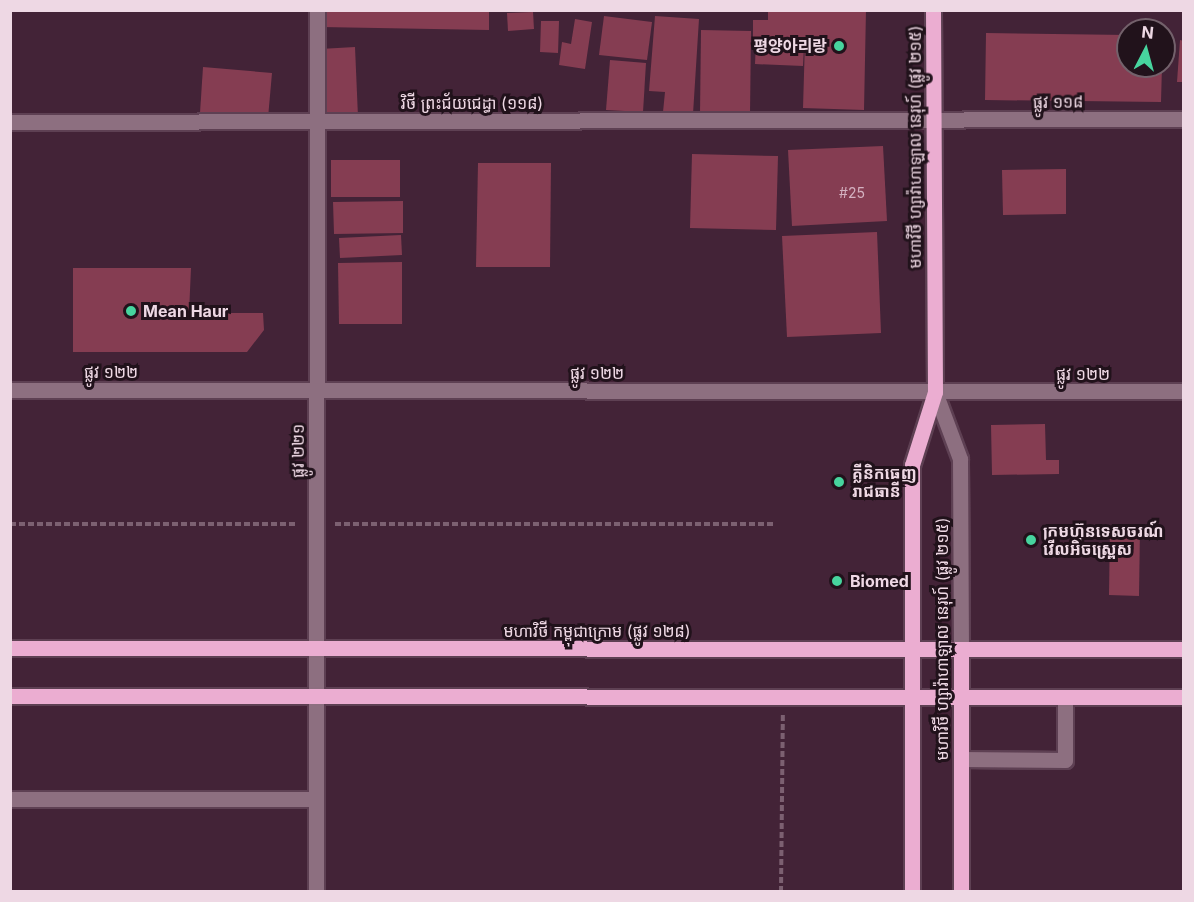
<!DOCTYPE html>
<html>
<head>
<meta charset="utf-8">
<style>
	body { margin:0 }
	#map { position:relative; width:1194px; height:902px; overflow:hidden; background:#432337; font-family:Inter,"Noto Sans KR","Noto Sans Khmer",sans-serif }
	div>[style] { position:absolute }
	.building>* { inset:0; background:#853d52 }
	.path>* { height:4px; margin-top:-2px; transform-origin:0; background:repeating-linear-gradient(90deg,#7c6071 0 6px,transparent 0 9px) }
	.roads { filter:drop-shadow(2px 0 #5e4053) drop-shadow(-2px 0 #5e4053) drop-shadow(0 2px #5e4053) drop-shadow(0 -2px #5e4053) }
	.minor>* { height:15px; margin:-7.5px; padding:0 7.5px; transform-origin:7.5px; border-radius:7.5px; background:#8d6f80 }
	.major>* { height:15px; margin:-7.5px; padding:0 7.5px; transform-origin:7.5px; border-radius:7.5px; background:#ebadd1 }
	.dots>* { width:16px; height:16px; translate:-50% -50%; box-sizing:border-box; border:3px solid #21121b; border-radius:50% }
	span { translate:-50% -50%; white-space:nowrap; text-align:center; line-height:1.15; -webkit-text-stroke:6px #21121b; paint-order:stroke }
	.number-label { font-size:14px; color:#d4b1c0 }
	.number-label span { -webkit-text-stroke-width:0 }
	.poi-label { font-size:16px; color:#eed8e4; font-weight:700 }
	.right { translate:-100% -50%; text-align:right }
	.left { translate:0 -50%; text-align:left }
	.street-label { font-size:16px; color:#eed8e4 }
	.frame { position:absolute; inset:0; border:12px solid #eed8e4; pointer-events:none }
	.north { position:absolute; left:1116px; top:18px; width:60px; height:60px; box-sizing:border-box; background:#21121b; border:2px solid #73616b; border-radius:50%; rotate:6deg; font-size:16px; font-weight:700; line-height:24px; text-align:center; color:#eed8e4 }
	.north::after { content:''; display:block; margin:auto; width:21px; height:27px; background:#47d49e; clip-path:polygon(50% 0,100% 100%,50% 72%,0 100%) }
</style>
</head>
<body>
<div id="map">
	<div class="building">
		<div style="clip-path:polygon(321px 10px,489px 10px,489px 30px,321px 27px)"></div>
		<div style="clip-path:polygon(768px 10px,866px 10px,864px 110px,803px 108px,805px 40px,753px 39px,753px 20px,768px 20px)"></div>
		<div style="clip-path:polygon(533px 12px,534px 29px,508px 31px,507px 13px)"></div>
		<div style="clip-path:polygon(604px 16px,652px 22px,647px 60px,599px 55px)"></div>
		<div style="clip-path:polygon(655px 16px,699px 19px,693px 114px,663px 112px,665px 92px,649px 91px)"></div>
		<div style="clip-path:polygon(575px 19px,592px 22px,585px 69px,559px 65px,562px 42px,571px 44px)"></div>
		<div style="clip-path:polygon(541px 21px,559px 21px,558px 53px,540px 52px)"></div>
		<div style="clip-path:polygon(701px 30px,751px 31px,750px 114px,700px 114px)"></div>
		<div style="clip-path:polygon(986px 33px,1128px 35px,1128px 66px,1162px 66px,1161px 102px,985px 100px)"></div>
		<div style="clip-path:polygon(1180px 40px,1184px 41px,1184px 82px,1177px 82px)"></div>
		<div style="clip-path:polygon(756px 42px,804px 45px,803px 66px,755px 64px)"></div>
		<div style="clip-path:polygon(355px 47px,358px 117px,323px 119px,320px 49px)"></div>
		<div style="clip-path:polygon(610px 60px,646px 63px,643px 112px,606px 110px)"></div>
		<div style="clip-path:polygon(203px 67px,272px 73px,268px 118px,200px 113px)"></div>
		<div style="clip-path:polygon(883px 146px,887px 221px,792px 226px,788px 150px)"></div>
		<div style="clip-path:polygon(692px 154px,778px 156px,776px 230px,690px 228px)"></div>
		<div style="clip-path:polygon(331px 160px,400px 160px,400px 197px,331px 197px)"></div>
		<div style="clip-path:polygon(478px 163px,551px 163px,550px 267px,476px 267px)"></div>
		<div style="clip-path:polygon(1066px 169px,1066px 214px,1003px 215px,1002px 170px)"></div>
		<div style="clip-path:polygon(403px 201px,403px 233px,334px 234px,333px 202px)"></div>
		<div style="clip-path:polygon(877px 232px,881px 333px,787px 337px,782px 236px)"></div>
		<div style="clip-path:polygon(401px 235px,402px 255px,340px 258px,339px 238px)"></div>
		<div style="clip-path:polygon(402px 262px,402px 324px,339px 324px,338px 263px)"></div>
		<div style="clip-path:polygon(73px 268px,191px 268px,189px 313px,263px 313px,264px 330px,247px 352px,73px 352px)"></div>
		<div style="clip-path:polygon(1045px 424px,1046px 460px,1059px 460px,1059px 474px,992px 475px,991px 425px)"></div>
		<div style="clip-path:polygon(1110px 528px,1140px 529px,1139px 596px,1109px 595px)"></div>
	</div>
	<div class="path">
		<div style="left:10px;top:524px;width:288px"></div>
		<div style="left:335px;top:524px;width:441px"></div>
		<div style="left:781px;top:892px;width:177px;rotate:-89.4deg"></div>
	</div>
	<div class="roads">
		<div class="minor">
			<div style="left:10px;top:122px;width:1174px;rotate:-0.15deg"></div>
			<div style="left:10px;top:390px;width:1174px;rotate:0.05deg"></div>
			<div style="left:935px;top:392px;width:72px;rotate:69.5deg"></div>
			<div style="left:960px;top:459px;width:191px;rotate:89.7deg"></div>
			<div style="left:961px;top:759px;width:104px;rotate:0.6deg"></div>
			<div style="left:1065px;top:760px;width:63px;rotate:-90deg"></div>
			<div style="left:10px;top:799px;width:306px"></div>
			<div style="left:316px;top:892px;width:882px;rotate:-89.94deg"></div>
		</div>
		<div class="major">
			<div style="left:10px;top:648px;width:1174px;rotate:0.05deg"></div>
			<div style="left:961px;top:650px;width:242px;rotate:90deg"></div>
			<div style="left:10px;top:696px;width:1174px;rotate:0.05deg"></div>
			<div style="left:912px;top:892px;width:427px;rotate:-90deg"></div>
			<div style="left:912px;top:465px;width:77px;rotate:-72.5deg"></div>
			<div style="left:935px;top:392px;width:382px;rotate:-90.3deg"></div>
		</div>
	</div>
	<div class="dots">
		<div style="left:839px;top:46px;background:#47d49e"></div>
		<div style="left:131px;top:311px;background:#47d49e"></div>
		<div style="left:839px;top:482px;background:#47d49e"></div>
		<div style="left:1031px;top:540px;background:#47d49e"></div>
		<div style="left:837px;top:581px;background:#47d49e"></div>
	</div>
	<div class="number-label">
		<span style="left:852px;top:193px">#25</span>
	</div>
	<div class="poi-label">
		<span class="right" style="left:827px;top:46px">평양아리랑</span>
		<span class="left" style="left:143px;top:311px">Mean Haur</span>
		<span class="left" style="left:852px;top:482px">គ្លីនិកធ្មេញ<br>រាជធានី</span>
		<span class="left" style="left:1043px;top:540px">ក្រុមហ៊ុនទេសចរណ៍<br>វើលអិចស្រ្ពេស</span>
		<span class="left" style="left:850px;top:581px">Biomed</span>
	</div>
	<div class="street-label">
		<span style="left:1058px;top:102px;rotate:-1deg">ផ្លូវ ១១៨</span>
		<span style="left:472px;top:103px">វិថី ព្រះជ័យជេដ្ធា (១១៨)</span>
		<span style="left:915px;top:147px;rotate:-90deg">មហាវិថី ហ្សាវ៉ាហាឡាល នេរុហ៍ (ផ្លូវ ២១៥)</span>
		<span style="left:111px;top:372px">ផ្លូវ ១២២</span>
		<span style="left:597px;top:373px">ផ្លូវ ១២២</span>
		<span style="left:1083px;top:374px">ផ្លូវ ១២២</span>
		<span style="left:298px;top:451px;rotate:-90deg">ផ្លូវ ២២១</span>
		<span style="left:597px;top:631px">មហាវិថី កម្ពុជាក្រោម (ផ្លូវ ១២៨)</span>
		<span style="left:942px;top:639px;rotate:-90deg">មហាវិថី ហ្សាវ៉ាហាឡាល នេរុហ៍ (ផ្លូវ ២១៥)</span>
	</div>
	<div class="frame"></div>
	<div class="north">N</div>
</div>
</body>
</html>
